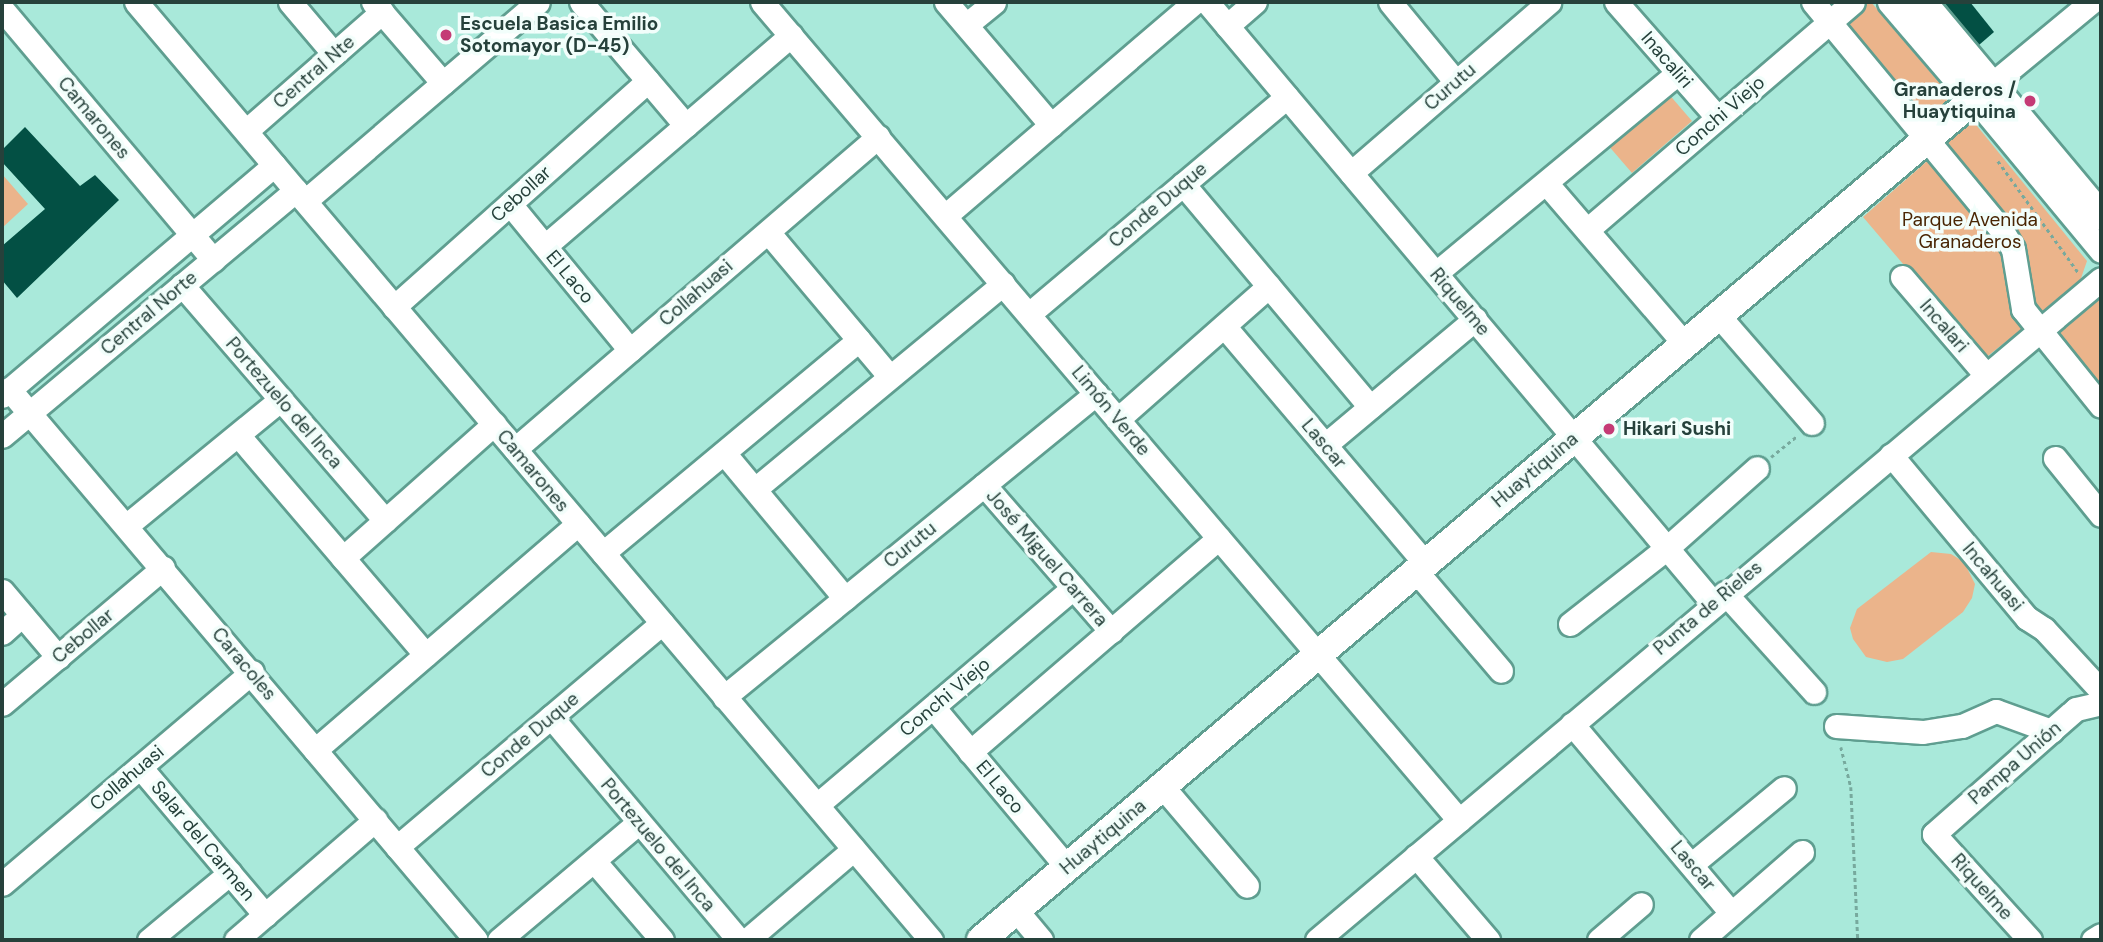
<!DOCTYPE html>
<html>
<head>
<meta charset="utf-8">
<style>
	body { margin:0 }
	#map { position:relative; width:2103px; height:942px; overflow:hidden; background:#a9e9da; font-family:"DM Sans",sans-serif }
	div>[style] { position:absolute }
	.green>* { inset:0; background:#ebb48b }
	.building>* { inset:0; background:#035044 }
	.path>* { height:2.5px; margin-top:-1.25px; transform-origin:0; background:repeating-linear-gradient(90deg,#77a99d 0 3.5px,transparent 0 7px) }
	.roads { filter:drop-shadow(2px 0 #5f9e90) drop-shadow(-2px 0 #5f9e90) drop-shadow(0 2px #5f9e90) drop-shadow(0 -2px #5f9e90) }
	.minor>* { height:23px; margin:-11.5px; padding:0 11.5px; transform-origin:11.5px; border-radius:11.5px; background:#fff }
	.major>* { height:28px; margin:-14px; padding:0 14px; transform-origin:14px; border-radius:14px; background:#fff }
	.dots>* { width:19px; height:19px; translate:-50% -50%; box-sizing:border-box; border:4px solid #f2fefb; border-radius:50% }
	span { translate:-50% -50%; white-space:nowrap; text-align:center; line-height:1.15; -webkit-text-stroke:7px #f2fefb; paint-order:stroke }
	.poi-label { font-size:19px; color:#26413b; font-weight:700 }
	.left { translate:0 -50%; text-align:left }
	.right { translate:-100% -50%; text-align:right }
	.street-label { font-size:19px; color:#26413b }
	.park-label { font-size:19px; color:#492503 }
	.frame { position:absolute; inset:0; border:4px solid #26413b; pointer-events:none }
</style>
</head>
<body>
<div id="map">
	<div class="green">
		<div style="clip-path:polygon(1819px 2px,1871px 2px,1949px 94px,1945px 106px,1925px 122px)"></div>
		<div style="clip-path:polygon(1667px 92px,1692px 121px,1632px 173px,1607px 144px)"></div>
		<div style="clip-path:polygon(1973px 121px,2087px 261px,2079px 284px,1984px 359px,1863px 217px)"></div>
		<div style="clip-path:polygon(2px 174px,28px 204px,2px 228px)"></div>
		<div style="clip-path:polygon(2101px 290px,2101px 384px,2052px 329px)"></div>
		<div style="clip-path:polygon(1931px 552px,1951px 554px,1964px 562px,1975px 584px,1972px 598px,1963px 612px,1903px 659px,1887px 662px,1866px 657px,1853px 639px,1850px 628px,1857px 609px)"></div>
	</div>
	<div class="building">
		<div style="clip-path:polygon(1943px 2px,1970px 2px,1994px 32px,1979px 45px)"></div>
		<div style="clip-path:polygon(25px 127px,80px 186px,95px 175px,119px 200px,17px 298px,2px 280px,2px 246px,45px 209px,2px 162px,2px 150px)"></div>
	</div>
	<div class="path">
		<div style="left:1998px;top:161px;width:137px;rotate:54.2deg"></div>
		<div style="left:1771px;top:457px;width:32px;rotate:-39deg"></div>
		<div style="left:1841px;top:747px;width:41px;rotate:76deg"></div>
		<div style="left:1851px;top:787px;width:153px;rotate:87.4deg"></div>
	</div>
	<div class="roads">
		<div class="minor">
			<div style="left:136px;top:2px;width:1230px;rotate:49.72deg"></div>
			<div style="left:290px;top:2px;width:68px;rotate:49.8deg"></div>
			<div style="left:373px;top:2px;width:107px;rotate:49.2deg"></div>
			<div style="left:581px;top:2px;width:162px;rotate:49.7deg"></div>
			<div style="left:762px;top:2px;width:1075px;rotate:49.57deg"></div>
			<div style="left:946px;top:2px;width:162px;rotate:49.5deg"></div>
			<div style="left:1207px;top:2px;width:786px;rotate:49.9deg"></div>
			<div style="left:1390px;top:2px;width:104px;rotate:50.5deg"></div>
			<div style="left:1616px;top:2px;width:154px;rotate:48.7deg"></div>
			<div style="left:1813px;top:2px;width:295px;rotate:50.4deg"></div>
			<div style="left:2001px;top:229px;width:23px;rotate:59deg"></div>
			<div style="left:2013px;top:249px;width:61px;rotate:80.5deg"></div>
			<div style="left:2023px;top:309px;width:124px;rotate:51.2deg"></div>
			<div style="left:2px;top:9px;width:328px;rotate:49.9deg"></div>
			<div style="left:966px;top:25px;width:36px;rotate:-39deg"></div>
			<div style="left:1227px;top:26px;width:37px;rotate:-41deg"></div>
			<div style="left:1992px;top:84px;width:129px;rotate:-39.6deg"></div>
			<div style="left:1975px;top:99px;width:197px;rotate:50.3deg"></div>
			<div style="left:246px;top:131px;width:181px;rotate:-41.2deg"></div>
			<div style="left:1351px;top:173px;width:262px;rotate:-40.8deg"></div>
			<div style="left:1183px;top:184px;width:291px;rotate:50deg"></div>
			<div style="left:1547px;top:184px;width:210px;rotate:49.3deg"></div>
			<div style="left:305px;top:201px;width:306px;rotate:-40.5deg"></div>
			<div style="left:510px;top:204px;width:189px;rotate:50.6deg"></div>
			<div style="left:945px;top:216px;width:329px;rotate:-40.6deg"></div>
			<div style="left:1587px;top:230px;width:350px;rotate:-40.6deg"></div>
			<div style="left:768px;top:232px;width:189px;rotate:49.9deg"></div>
			<div style="left:545px;top:246px;width:324px;rotate:-40.6deg"></div>
			<div style="left:1436px;top:273px;width:314px;rotate:-39.6deg"></div>
			<div style="left:1902px;top:277px;width:129px;rotate:49.4deg"></div>
			<div style="left:182px;top:285px;width:311px;rotate:49.2deg"></div>
			<div style="left:394px;top:307px;width:340px;rotate:-41.7deg"></div>
			<div style="left:1029px;top:314px;width:337px;rotate:-40.1deg"></div>
			<div style="left:1718px;top:315px;width:143px;rotate:49deg"></div>
			<div style="left:1224px;top:326px;width:311px;rotate:49.7deg"></div>
			<div style="left:9px;top:389px;width:722px;rotate:49.72deg"></div>
			<div style="left:2px;top:396px;width:357px;rotate:-40.3deg"></div>
			<div style="left:1118px;top:419px;width:201px;rotate:-41.4deg"></div>
			<div style="left:238px;top:435px;width:289px;rotate:49.5deg"></div>
			<div style="left:2px;top:436px;width:383px;rotate:-39.9deg"></div>
			<div style="left:1325px;top:445px;width:196px;rotate:-40deg"></div>
			<div style="left:515px;top:449px;width:479px;rotate:-40.7deg"></div>
			<div style="left:724px;top:453px;width:189px;rotate:50.2deg"></div>
			<div style="left:1891px;top:455px;width:212px;rotate:50.2deg"></div>
			<div style="left:2027px;top:618px;width:20px;rotate:33deg"></div>
			<div style="left:2044px;top:629px;width:84px;rotate:47.4deg"></div>
			<div style="left:2055px;top:458px;width:73px;rotate:51.1deg"></div>
			<div style="left:984px;top:485px;width:194px;rotate:49deg"></div>
			<div style="left:755px;top:489px;width:322px;rotate:-39.6deg"></div>
			<div style="left:126px;top:526px;width:200px;rotate:-39.3deg"></div>
			<div style="left:603px;top:553px;width:333px;rotate:-39.8deg"></div>
			<div style="left:343px;top:558px;width:202px;rotate:-41.6deg"></div>
			<div style="left:1416px;top:571px;width:131px;rotate:49.6deg"></div>
			<div style="left:2px;top:591px;width:87px;rotate:49.7deg"></div>
			<div style="left:1725px;top:593px;width:133px;rotate:48deg"></div>
			<div style="left:1570px;top:624px;width:123px;rotate:-38.1deg"></div>
			<div style="left:1667px;top:548px;width:120px;rotate:-41.6deg"></div>
			<div style="left:2px;top:633px;width:27px;rotate:-42deg"></div>
			<div style="left:724px;top:697px;width:480px;rotate:-39.2deg"></div>
			<div style="left:2px;top:704px;width:211px;rotate:-40.2deg"></div>
			<div style="left:933px;top:707px;width:209px;rotate:50.1deg"></div>
			<div style="left:551px;top:717px;width:292px;rotate:49.9deg"></div>
			<div style="left:1572px;top:724px;width:247px;rotate:49.9deg"></div>
			<div style="left:1836px;top:726px;width:87px;rotate:3.9deg"></div>
			<div style="left:1923px;top:732px;width:39px;rotate:-9deg"></div>
			<div style="left:1962px;top:726px;width:37px;rotate:-24deg"></div>
			<div style="left:1996px;top:711px;width:59px;rotate:20deg"></div>
			<div style="left:315px;top:750px;width:347px;rotate:-40.7deg"></div>
			<div style="left:970px;top:752px;width:328px;rotate:-40.7deg"></div>
			<div style="left:140px;top:767px;width:194px;rotate:49.8deg"></div>
			<div style="left:1162px;top:786px;width:131px;rotate:49.6deg"></div>
			<div style="left:817px;top:805px;width:336px;rotate:-40.3deg"></div>
			<div style="left:397px;top:847px;width:347px;rotate:-40.2deg"></div>
			<div style="left:1416px;top:856px;width:111px;rotate:49.4deg"></div>
			<div style="left:594px;top:861px;width:104px;rotate:49.3deg"></div>
			<div style="left:1692px;top:864px;width:119px;rotate:-39.6deg"></div>
			<div style="left:2px;top:884px;width:328px;rotate:-40.3deg"></div>
			<div style="left:1016px;top:910px;width:39px;rotate:50deg"></div>
			<div style="left:149px;top:940px;width:105px;rotate:-39.6deg"></div>
			<div style="left:236px;top:940px;width:184px;rotate:-40.8deg"></div>
			<div style="left:499px;top:940px;width:183px;rotate:-40.1deg"></div>
			<div style="left:747px;top:940px;width:140px;rotate:-40.4deg"></div>
			<div style="left:1317px;top:940px;width:1025px;rotate:-40.13deg"></div>
			<div style="left:1599px;top:940px;width:55px;rotate:-40.6deg"></div>
			<div style="left:1701px;top:940px;width:134px;rotate:-41.1deg"></div>
			<div style="left:2030px;top:940px;width:143px;rotate:-132.2deg"></div>
			<div style="left:1934px;top:834px;width:189px;rotate:-41.4deg"></div>
			<div style="left:2076px;top:709px;width:26px;rotate:-13deg"></div>
			<div style="left:2093px;top:940px;width:9px;rotate:-32deg"></div>
		</div>
		<div class="major">
			<div style="left:1892px;top:2px;width:128px;rotate:49.4deg"></div>
			<div style="left:1922px;top:2px;width:279px;rotate:50.1deg"></div>
			<div style="left:981px;top:940px;width:1325px;rotate:-40.25deg"></div>
		</div>
	</div>
	<div class="dots">
		<div style="left:446px;top:35px;background:#c43b75"></div>
		<div style="left:2030px;top:101px;background:#c43b75"></div>
		<div style="left:1609px;top:429px;background:#c43b75"></div>
	</div>
	<div class="poi-label">
		<span class="left" style="left:460px;top:35px">Escuela Basica Emilio<br>Sotomayor (D-45)</span>
		<span class="right" style="left:2016px;top:101px">Granaderos /<br>Huaytiquina</span>
		<span class="left" style="left:1623px;top:429px">Hikari Sushi</span>
	</div>
	<div class="street-label">
		<span style="left:1667px;top:60px;rotate:49deg">Inacaliri</span>
		<span style="left:314px;top:72px;rotate:-41deg">Central Nte</span>
		<span style="left:1450px;top:87px;rotate:-41deg">Curutu</span>
		<span style="left:1720px;top:116px;rotate:-41deg">Conchi Viejo</span>
		<span style="left:94px;top:118px;rotate:50deg">Camarones</span>
		<span style="left:521px;top:194px;rotate:-42deg">Cebollar</span>
		<span style="left:1158px;top:205px;rotate:-40deg">Conde Duque</span>
		<span style="left:570px;top:277px;rotate:50deg">El Laco</span>
		<span style="left:696px;top:293px;rotate:-41deg">Collahuasi</span>
		<span style="left:1460px;top:302px;rotate:50deg">Riquelme</span>
		<span style="left:149px;top:313px;rotate:-40deg">Central Norte</span>
		<span style="left:1944px;top:326px;rotate:49deg">Incalari</span>
		<span style="left:284px;top:403px;rotate:49deg">Portezuelo del Inca</span>
		<span style="left:1111px;top:411px;rotate:50deg">Limón Verde</span>
		<span style="left:1324px;top:444px;rotate:50deg">Lascar</span>
		<span style="left:1535px;top:470px;rotate:-40deg">Huaytiquina</span>
		<span style="left:533px;top:471px;rotate:50deg">Camarones</span>
		<span style="left:910px;top:545px;rotate:-39deg">Curutu</span>
		<span style="left:1047px;top:558px;rotate:49deg">José Miguel Carrera</span>
		<span style="left:1993px;top:577px;rotate:50deg">Incahuasi</span>
		<span style="left:1708px;top:608px;rotate:-40deg">Punta de Rieles</span>
		<span style="left:83px;top:636px;rotate:-40deg">Cebollar</span>
		<span style="left:244px;top:664px;rotate:50deg">Caracoles</span>
		<span style="left:945px;top:697px;rotate:-40deg">Conchi Viejo</span>
		<span style="left:530px;top:735px;rotate:-40deg">Conde Duque</span>
		<span style="left:2015px;top:763px;rotate:-41deg">Pampa Unión</span>
		<span style="left:127px;top:778px;rotate:-40deg">Collahuasi</span>
		<span style="left:1000px;top:787px;rotate:50deg">El Laco</span>
		<span style="left:1103px;top:837px;rotate:-40deg">Huaytiquina</span>
		<span style="left:203px;top:841px;rotate:50deg">Salar del Carmen</span>
		<span style="left:658px;top:845px;rotate:50deg">Portezuelo del Inca</span>
		<span style="left:1693px;top:866px;rotate:50deg">Lascar</span>
		<span style="left:1982px;top:887px;rotate:48deg">Riquelme</span>
	</div>
	<div class="park-label">
		<span style="left:1970px;top:231px">Parque Avenida<br>Granaderos</span>
	</div>
	<div class="frame"></div>
</div>
</body>
</html>
